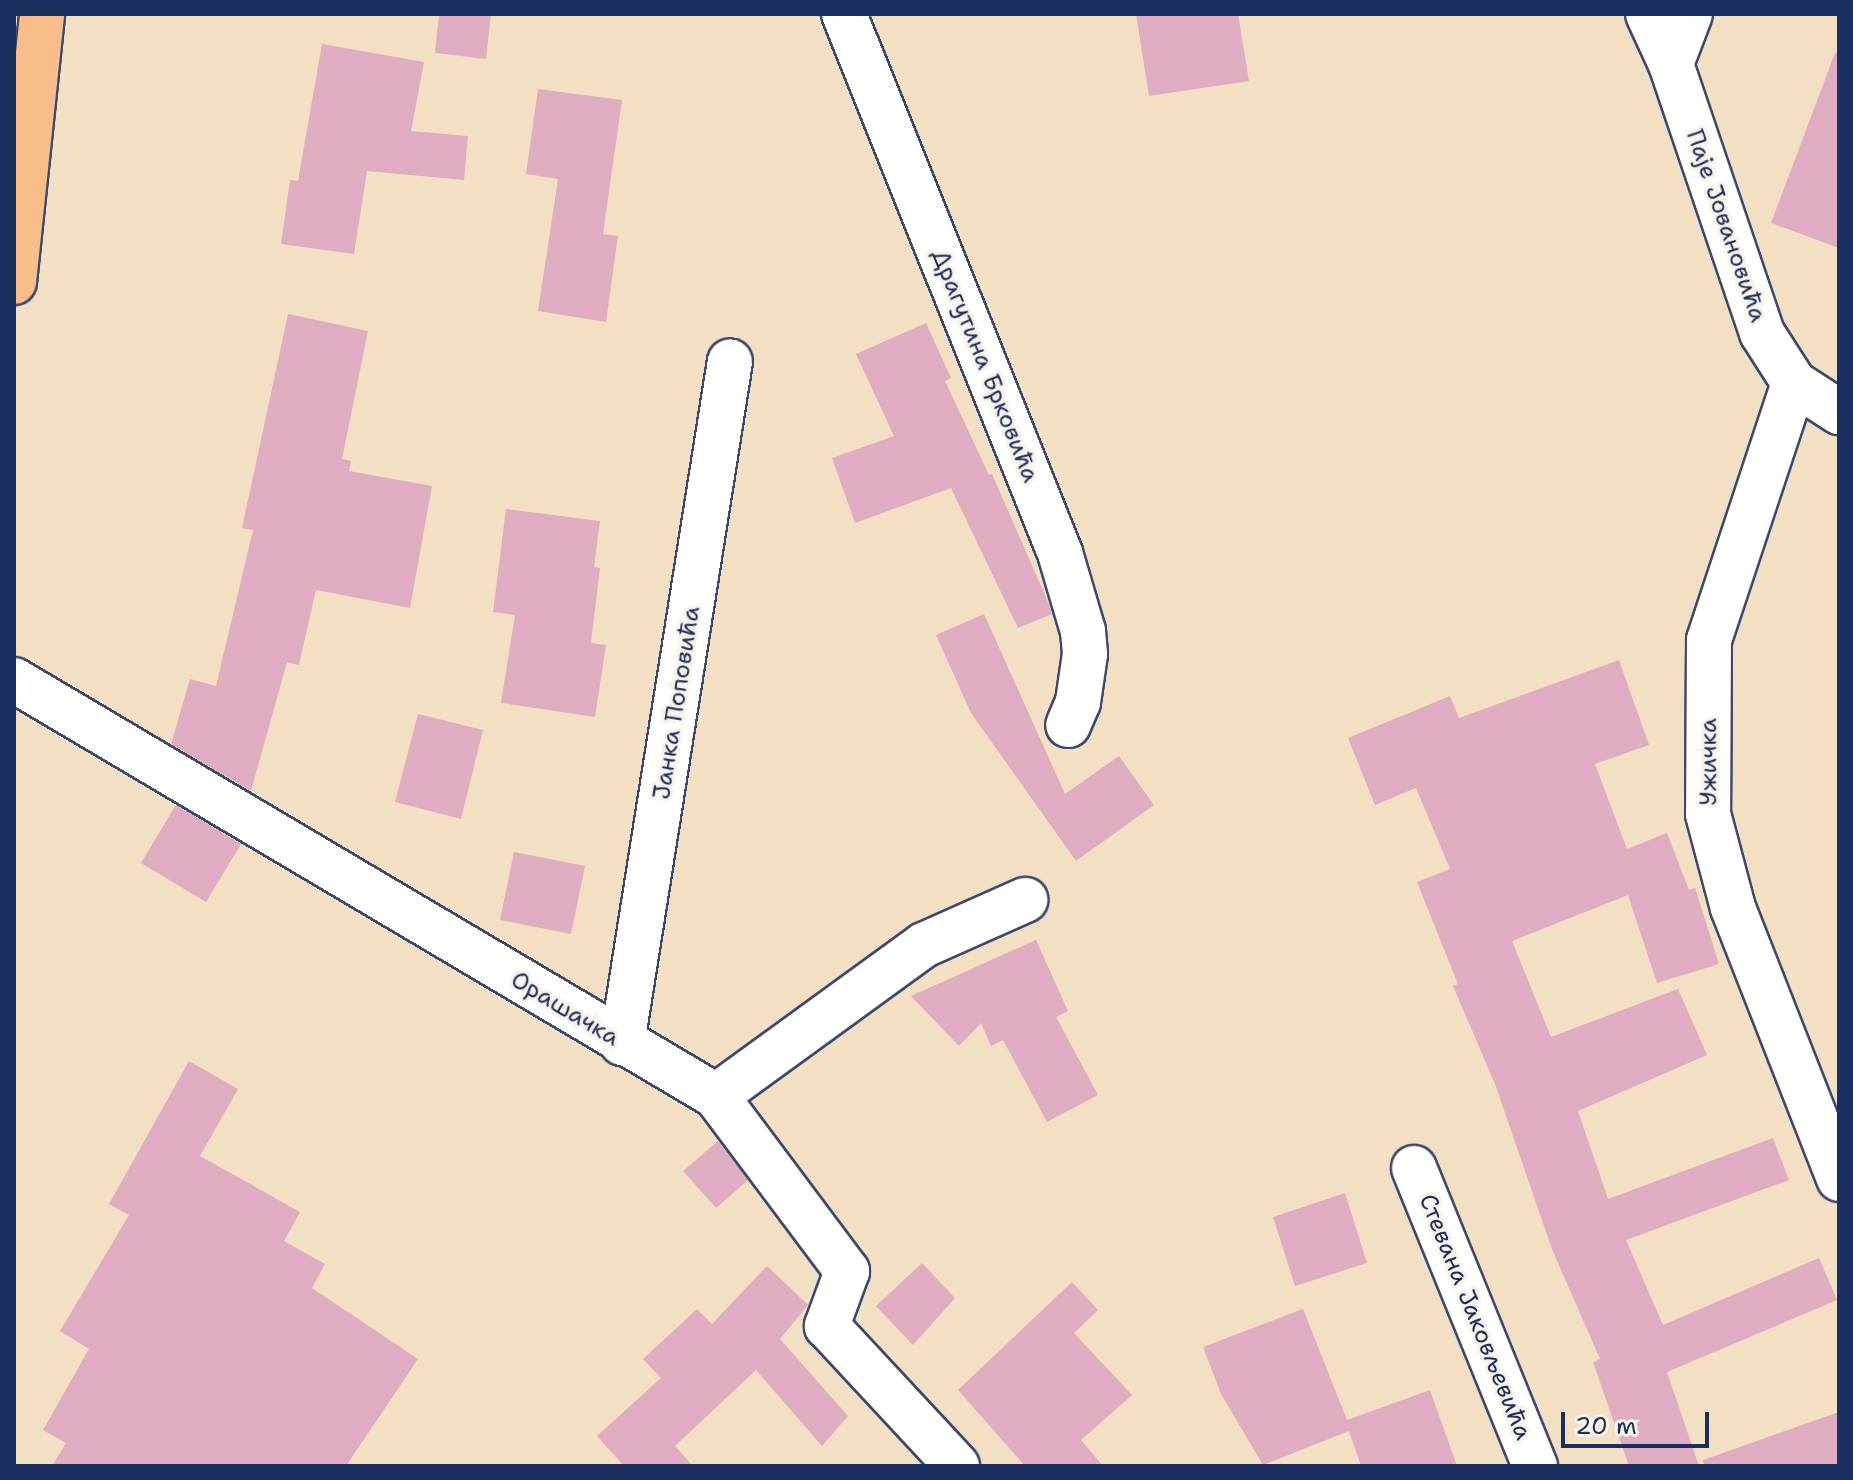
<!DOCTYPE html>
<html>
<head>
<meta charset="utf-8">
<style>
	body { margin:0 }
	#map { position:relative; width:1853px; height:1480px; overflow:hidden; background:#f3dfc4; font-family:"Shantell Sans",sans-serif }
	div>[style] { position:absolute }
	.building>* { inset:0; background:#dfacc1 }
	.roads { filter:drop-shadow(2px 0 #3b496d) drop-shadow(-2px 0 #3b496d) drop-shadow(0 2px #3b496d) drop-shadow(0 -2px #3b496d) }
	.street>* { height:44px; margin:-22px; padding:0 22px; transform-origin:22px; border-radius:22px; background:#fff }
	.primary>* { height:44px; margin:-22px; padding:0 22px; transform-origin:22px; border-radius:22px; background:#f8bd89 }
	span { translate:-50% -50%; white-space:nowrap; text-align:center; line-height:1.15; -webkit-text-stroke:7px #f7f3e8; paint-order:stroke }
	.street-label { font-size:24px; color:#1b2f5e }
	.frame { position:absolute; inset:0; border:16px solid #1b2f5e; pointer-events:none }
	.scale { position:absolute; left:1561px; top:1412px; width:148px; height:36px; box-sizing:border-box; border:4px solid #1b2f5e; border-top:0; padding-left:10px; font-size:24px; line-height:28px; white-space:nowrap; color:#1b2f5e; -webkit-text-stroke:6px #f7f3e8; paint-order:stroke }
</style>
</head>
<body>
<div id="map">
	<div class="building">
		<div style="clip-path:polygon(439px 14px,491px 14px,486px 59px,435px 53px)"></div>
		<div style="clip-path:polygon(1136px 14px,1238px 14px,1249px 81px,1149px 96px)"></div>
		<div style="clip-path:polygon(322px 44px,424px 62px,411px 131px,468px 136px,464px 180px,367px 171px,354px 254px,281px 244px,290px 180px,298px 181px)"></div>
		<div style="clip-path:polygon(1835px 53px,1839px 54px,1839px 248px,1771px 223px)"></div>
		<div style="clip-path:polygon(538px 89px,622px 100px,603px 234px,618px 236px,606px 322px,538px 311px,558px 179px,526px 174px)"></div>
		<div style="clip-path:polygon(288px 314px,368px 331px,342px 459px,351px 461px,349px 471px,432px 486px,410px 608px,316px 590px,299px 665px,287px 662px,251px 791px,171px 744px,190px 679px,216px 686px,253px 530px,242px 528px)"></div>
		<div style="clip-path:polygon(926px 323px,951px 378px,945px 381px,989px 475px,992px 474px,1048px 602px,1052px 614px,1018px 628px,951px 488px,855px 523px,832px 458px,894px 436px,856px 354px)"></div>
		<div style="clip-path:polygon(506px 509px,600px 521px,594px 567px,600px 568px,591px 643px,606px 645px,595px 717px,501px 703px,515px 615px,493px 612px)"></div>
		<div style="clip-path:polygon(984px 614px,1065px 794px,1119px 756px,1154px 805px,1076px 861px,971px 713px,936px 635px)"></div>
		<div style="clip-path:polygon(1619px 660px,1649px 745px,1595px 764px,1627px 849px,1667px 833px,1689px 890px,1695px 888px,1719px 964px,1657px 983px,1628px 895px,1512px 941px,1551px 1037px,1678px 989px,1707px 1055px,1578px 1111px,1608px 1199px,1773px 1138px,1789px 1180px,1626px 1240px,1663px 1325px,1819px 1258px,1837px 1300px,1667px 1372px,1699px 1466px,1629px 1466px,1593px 1362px,1600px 1359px,1552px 1249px,1495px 1084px,1453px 986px,1458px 984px,1417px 882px,1450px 869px,1416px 788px,1375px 805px,1348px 738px,1450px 696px,1459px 718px)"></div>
		<div style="clip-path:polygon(418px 714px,483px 730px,461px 819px,395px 802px)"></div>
		<div style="clip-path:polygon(176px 805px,241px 844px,206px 902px,141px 863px)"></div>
		<div style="clip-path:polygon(514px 852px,585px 866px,571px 934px,500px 920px)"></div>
		<div style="clip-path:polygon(1036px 940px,1068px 1011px,1056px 1017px,1098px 1095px,1047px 1122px,1003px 1040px,991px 1046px,981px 1023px,959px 1046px,911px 996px)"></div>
		<div style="clip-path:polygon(189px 1061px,238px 1089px,200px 1156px,300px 1212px,284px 1241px,325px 1264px,312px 1288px,418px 1359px,346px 1466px,52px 1466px,66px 1443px,43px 1430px,89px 1349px,60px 1331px,129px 1215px,109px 1204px)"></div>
		<div style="clip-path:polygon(718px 1141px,748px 1180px,716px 1208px,683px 1171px)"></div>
		<div style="clip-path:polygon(1345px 1193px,1367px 1263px,1295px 1286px,1273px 1217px)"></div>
		<div style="clip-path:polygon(922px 1263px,955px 1298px,913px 1345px,876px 1306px)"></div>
		<div style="clip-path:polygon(767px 1266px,808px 1305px,780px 1339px,848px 1416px,822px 1446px,756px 1370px,675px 1446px,693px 1466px,624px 1466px,597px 1436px,661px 1378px,643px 1359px,697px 1309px,712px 1324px)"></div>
		<div style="clip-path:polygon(1072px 1282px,1098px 1310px,1074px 1333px,1132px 1395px,1081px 1440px,1103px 1466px,1025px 1466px,958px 1390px)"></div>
		<div style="clip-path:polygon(1303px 1309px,1347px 1420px,1430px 1390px,1457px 1466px,1361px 1466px,1349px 1431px,1263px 1465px,1221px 1394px,1203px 1347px)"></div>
		<div style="clip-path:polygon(1839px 1412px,1839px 1466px,1704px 1466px,1703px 1460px)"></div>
	</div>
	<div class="roads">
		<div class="street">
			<div style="left:844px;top:14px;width:581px;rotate:68.16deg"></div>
			<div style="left:1060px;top:553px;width:81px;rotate:73.6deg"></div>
			<div style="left:1083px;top:631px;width:23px;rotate:85deg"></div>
			<div style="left:1085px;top:654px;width:49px;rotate:98.3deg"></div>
			<div style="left:1078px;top:702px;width:25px;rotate:113deg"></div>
			<div style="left:1648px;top:14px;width:55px;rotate:65.3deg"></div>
			<div style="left:1671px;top:64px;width:284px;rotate:71.3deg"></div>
			<div style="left:1762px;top:333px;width:59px;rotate:57.4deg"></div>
			<div style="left:1794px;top:383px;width:54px;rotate:32.8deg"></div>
			<div style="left:1671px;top:64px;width:53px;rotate:-69.2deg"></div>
			<div style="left:1794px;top:383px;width:271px;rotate:108.3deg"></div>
			<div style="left:1709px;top:640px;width:174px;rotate:90.3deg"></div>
			<div style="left:1708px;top:814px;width:97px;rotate:75.1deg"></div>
			<div style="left:1733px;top:908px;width:291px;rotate:68.6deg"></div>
			<div style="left:14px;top:680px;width:816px;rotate:30.65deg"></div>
			<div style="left:716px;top:1096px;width:219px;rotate:53.2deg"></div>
			<div style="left:847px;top:1271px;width:59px;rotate:110deg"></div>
			<div style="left:827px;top:1326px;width:191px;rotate:47.1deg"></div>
			<div style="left:622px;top:1043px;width:690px;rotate:-81deg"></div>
			<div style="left:716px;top:1096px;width:257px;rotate:-36deg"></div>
			<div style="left:924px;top:945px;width:111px;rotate:-24deg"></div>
			<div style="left:1414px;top:1168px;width:322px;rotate:67.9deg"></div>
		</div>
		<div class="primary">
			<div style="left:14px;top:282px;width:269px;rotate:-84deg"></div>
		</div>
	</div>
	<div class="street-label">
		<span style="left:1726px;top:226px;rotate:71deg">Паје Јовановића</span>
		<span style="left:985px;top:366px;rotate:68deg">Драгутина Брковића</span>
		<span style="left:677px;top:703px;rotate:-81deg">Јанка Поповића</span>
		<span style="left:1709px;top:762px;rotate:-90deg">Ужичка</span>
		<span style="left:565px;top:1009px;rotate:31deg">Орашачка</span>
		<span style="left:1475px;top:1317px;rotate:68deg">Стевана Јаковљевића</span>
	</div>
	<div class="frame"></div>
	<div class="scale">20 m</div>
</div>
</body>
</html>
